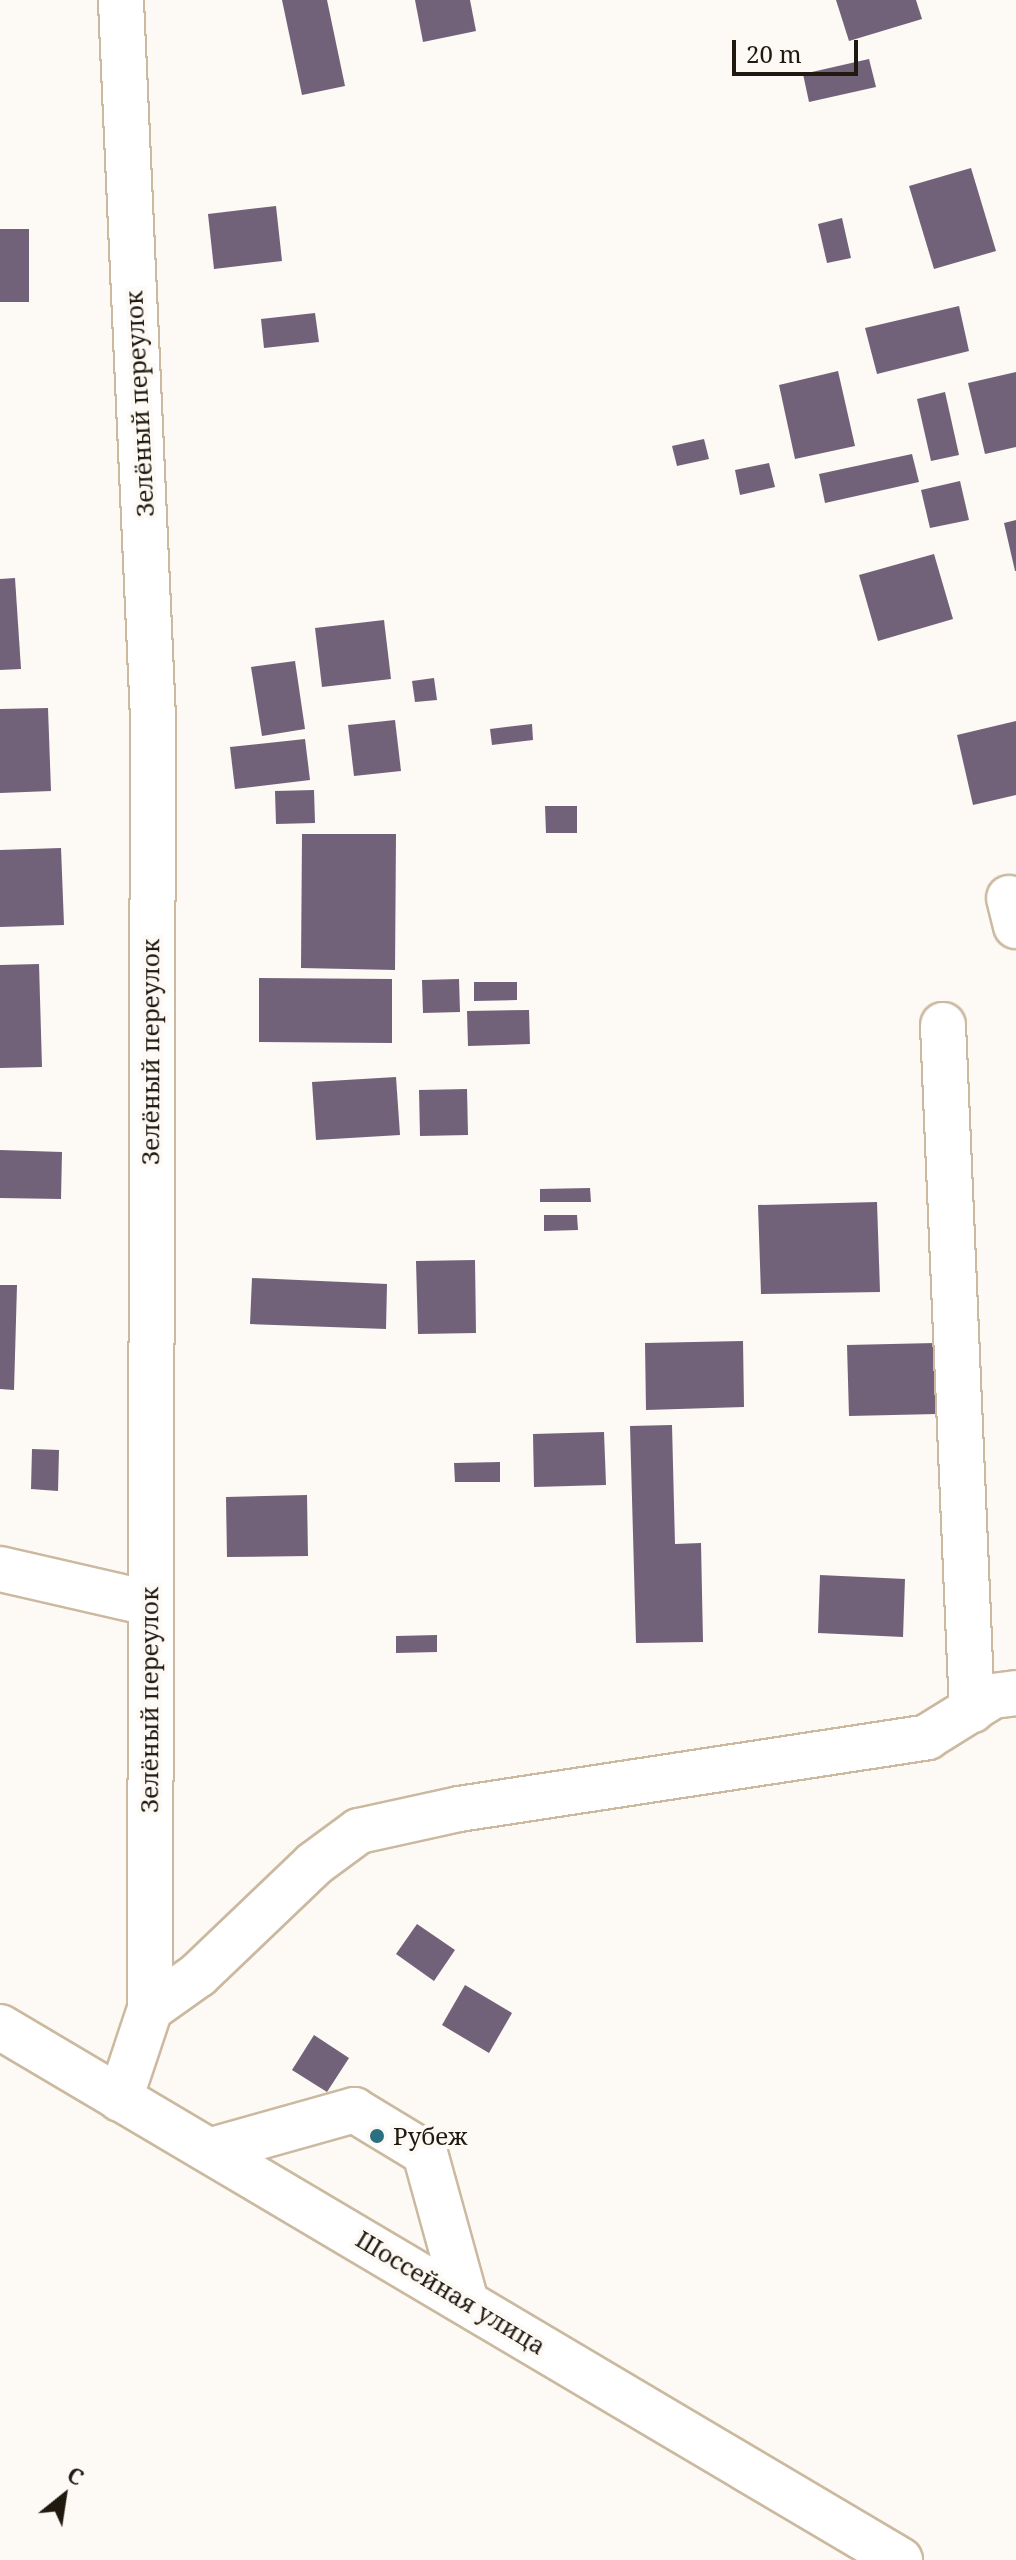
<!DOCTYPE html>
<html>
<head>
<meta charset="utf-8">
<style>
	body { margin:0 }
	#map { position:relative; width:1016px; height:2560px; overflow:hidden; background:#fdf9f4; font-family:"Noto Serif",serif }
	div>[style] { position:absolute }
	.building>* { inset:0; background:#71627a }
	.roads { filter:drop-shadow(2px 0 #cbb9a0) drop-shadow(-2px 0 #cbb9a0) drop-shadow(0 2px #cbb9a0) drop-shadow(0 -2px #cbb9a0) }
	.minor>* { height:44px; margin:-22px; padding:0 22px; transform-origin:22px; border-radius:22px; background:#fff }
	.major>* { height:44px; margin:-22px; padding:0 22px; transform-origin:22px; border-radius:22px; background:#fff }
	.dots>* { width:22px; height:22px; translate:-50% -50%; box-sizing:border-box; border:4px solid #fdf9f4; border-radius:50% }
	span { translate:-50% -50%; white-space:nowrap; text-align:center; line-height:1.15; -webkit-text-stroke:8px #fdf9f4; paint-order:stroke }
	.street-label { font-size:24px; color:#1f190f }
	.poi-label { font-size:24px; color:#1f190f }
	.left { translate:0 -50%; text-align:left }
	.north { position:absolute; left:24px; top:2456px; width:80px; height:80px; -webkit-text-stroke:6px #fdf9f4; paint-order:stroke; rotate:30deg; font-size:22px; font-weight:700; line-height:32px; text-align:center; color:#1f190f }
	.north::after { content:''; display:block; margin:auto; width:28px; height:36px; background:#1f190f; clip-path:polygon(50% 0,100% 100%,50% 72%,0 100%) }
	.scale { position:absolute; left:732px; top:40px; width:126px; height:36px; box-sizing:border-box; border:4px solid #1f190f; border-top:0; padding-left:10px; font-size:24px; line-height:28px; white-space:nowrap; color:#1f190f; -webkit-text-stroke:6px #fdf9f4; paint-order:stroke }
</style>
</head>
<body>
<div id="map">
	<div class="building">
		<div style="clip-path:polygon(282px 0,327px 0,345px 86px,302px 95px)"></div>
		<div style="clip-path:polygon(415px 0,470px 0,476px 31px,423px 42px)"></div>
		<div style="clip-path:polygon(836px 0,916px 0,922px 19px,849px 41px)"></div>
		<div style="clip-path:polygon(869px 59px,876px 87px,809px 102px,803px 74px)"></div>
		<div style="clip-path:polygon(971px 168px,996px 251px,934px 269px,909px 186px)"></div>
		<div style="clip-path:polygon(276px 206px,282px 261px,214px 269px,208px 214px)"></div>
		<div style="clip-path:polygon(842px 218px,851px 258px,827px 263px,818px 224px)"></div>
		<div style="clip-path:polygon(0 229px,29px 229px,29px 302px,0 302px)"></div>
		<div style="clip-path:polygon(959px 306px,969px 351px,877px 374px,865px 328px)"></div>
		<div style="clip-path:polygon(315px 313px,319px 342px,264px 348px,261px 319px)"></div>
		<div style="clip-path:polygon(838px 371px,855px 446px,795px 459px,779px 385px)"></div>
		<div style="clip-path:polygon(1016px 372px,1016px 447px,985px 454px,968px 383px)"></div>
		<div style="clip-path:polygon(945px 392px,959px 455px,931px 461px,917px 399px)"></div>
		<div style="clip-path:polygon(704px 439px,709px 459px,677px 466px,672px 446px)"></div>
		<div style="clip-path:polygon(912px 454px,919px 482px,825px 503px,819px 474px)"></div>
		<div style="clip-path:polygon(769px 463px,775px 487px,740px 495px,735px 470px)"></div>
		<div style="clip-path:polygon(960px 481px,969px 520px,930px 528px,921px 490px)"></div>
		<div style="clip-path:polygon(1016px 520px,1016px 571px,1015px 571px,1004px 523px)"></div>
		<div style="clip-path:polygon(934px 554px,953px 619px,878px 641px,859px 575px)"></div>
		<div style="clip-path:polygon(15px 578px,21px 669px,0 670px,0 579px)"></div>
		<div style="clip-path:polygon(384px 620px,391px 679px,322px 687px,315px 628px)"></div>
		<div style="clip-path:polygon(295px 661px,305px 729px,262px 736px,251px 667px)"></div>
		<div style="clip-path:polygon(434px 678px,437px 700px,415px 702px,412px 681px)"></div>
		<div style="clip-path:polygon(48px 708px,51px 791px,0 793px,0 709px)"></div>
		<div style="clip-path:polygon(395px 720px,401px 771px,354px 776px,348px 725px)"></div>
		<div style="clip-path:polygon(1016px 721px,1016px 795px,973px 805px,957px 735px)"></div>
		<div style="clip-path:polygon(532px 724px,533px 740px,492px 745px,490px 729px)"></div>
		<div style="clip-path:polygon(305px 739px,310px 780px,235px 789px,230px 747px)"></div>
		<div style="clip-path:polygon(314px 790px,315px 823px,276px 824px,275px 791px)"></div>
		<div style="clip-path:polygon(545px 806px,577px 806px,577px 833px,546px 833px)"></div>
		<div style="clip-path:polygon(302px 834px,396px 834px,395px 970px,301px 968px)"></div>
		<div style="clip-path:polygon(61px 848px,64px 925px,0 927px,0 850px)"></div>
		<div style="clip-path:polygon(39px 964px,42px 1067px,0 1068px,0 965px)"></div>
		<div style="clip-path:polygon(259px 978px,392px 979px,392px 1043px,259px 1042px)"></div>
		<div style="clip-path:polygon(459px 979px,460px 1012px,423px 1013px,422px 980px)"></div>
		<div style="clip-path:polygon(474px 982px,517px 982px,517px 1000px,474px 1001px)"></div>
		<div style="clip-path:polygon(529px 1010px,530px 1044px,468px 1046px,467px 1011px)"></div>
		<div style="clip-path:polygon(396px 1077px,400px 1135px,316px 1140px,312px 1082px)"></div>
		<div style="clip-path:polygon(467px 1089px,468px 1135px,420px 1136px,419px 1090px)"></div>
		<div style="clip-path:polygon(0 1150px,62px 1152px,61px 1199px,0 1198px)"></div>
		<div style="clip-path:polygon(590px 1188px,591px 1202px,540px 1202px,540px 1189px)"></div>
		<div style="clip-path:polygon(877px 1202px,880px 1292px,761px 1294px,758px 1205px)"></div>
		<div style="clip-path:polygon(544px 1215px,577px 1215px,578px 1230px,544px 1231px)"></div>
		<div style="clip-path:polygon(475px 1260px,476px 1333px,418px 1334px,416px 1261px)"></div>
		<div style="clip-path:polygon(252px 1278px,387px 1284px,386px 1329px,250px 1324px)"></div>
		<div style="clip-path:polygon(0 1285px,17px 1285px,14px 1390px,0 1389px)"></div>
		<div style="clip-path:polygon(743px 1341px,744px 1407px,646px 1410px,645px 1343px)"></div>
		<div style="clip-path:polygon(935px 1343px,937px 1414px,849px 1416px,847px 1345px)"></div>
		<div style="clip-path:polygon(672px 1425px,675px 1544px,701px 1543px,703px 1642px,636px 1643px,630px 1426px)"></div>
		<div style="clip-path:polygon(604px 1432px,606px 1485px,534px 1487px,533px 1434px)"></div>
		<div style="clip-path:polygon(32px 1449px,59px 1450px,58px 1491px,31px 1489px)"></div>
		<div style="clip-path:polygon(500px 1462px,500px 1482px,455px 1482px,454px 1463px)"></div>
		<div style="clip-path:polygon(307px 1495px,308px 1556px,227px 1557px,226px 1497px)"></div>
		<div style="clip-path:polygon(820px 1575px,905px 1579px,903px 1637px,818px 1633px)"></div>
		<div style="clip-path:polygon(437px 1635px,437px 1652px,396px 1653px,396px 1636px)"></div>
		<div style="clip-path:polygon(417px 1924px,455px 1950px,434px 1981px,396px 1954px)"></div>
		<div style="clip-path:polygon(465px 1985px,512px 2013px,489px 2053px,442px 2025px)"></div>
		<div style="clip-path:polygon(314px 2035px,349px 2058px,327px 2092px,292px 2070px)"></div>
	</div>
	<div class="roads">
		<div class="minor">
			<div style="left:1009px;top:898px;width:29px;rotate:76deg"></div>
			<div style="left:943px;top:1025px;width:686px;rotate:87.58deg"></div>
			<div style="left:0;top:1569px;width:152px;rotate:12.9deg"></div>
			<div style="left:150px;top:2009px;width:59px;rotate:-35.3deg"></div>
			<div style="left:198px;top:1975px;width:161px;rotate:-43.7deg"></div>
			<div style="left:314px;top:1864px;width:56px;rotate:-36.3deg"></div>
			<div style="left:359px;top:1831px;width:102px;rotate:-12.4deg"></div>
			<div style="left:459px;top:1809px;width:474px;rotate:-8.7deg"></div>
			<div style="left:927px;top:1737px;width:78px;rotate:-31.8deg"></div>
			<div style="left:993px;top:1696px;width:23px;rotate:-7deg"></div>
			<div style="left:120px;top:2099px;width:95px;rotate:-71.6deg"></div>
			<div style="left:150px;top:2009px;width:1291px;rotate:-89.87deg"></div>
			<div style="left:153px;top:718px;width:718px;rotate:-92.56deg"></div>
			<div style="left:212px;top:2150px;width:148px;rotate:-15.7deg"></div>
			<div style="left:354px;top:2110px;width:83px;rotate:31.2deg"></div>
			<div style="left:425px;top:2153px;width:155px;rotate:74.6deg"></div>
		</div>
		<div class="major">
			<div style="left:0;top:2027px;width:1046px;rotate:30.63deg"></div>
		</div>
	</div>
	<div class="dots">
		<div style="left:377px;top:2136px;background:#2c6f81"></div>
	</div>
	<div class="street-label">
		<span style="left:139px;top:404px;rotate:-93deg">Зелёный переулок</span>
		<span style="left:150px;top:1052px;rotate:-90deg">Зелёный переулок</span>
		<span style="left:149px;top:1700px;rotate:-90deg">Зелёный переулок</span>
		<span style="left:451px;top:2292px;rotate:31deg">Шоссейная улица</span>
	</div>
	<div class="poi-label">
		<span class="left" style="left:393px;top:2136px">Рубеж</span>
	</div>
	<div class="north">С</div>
	<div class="scale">20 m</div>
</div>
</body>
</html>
